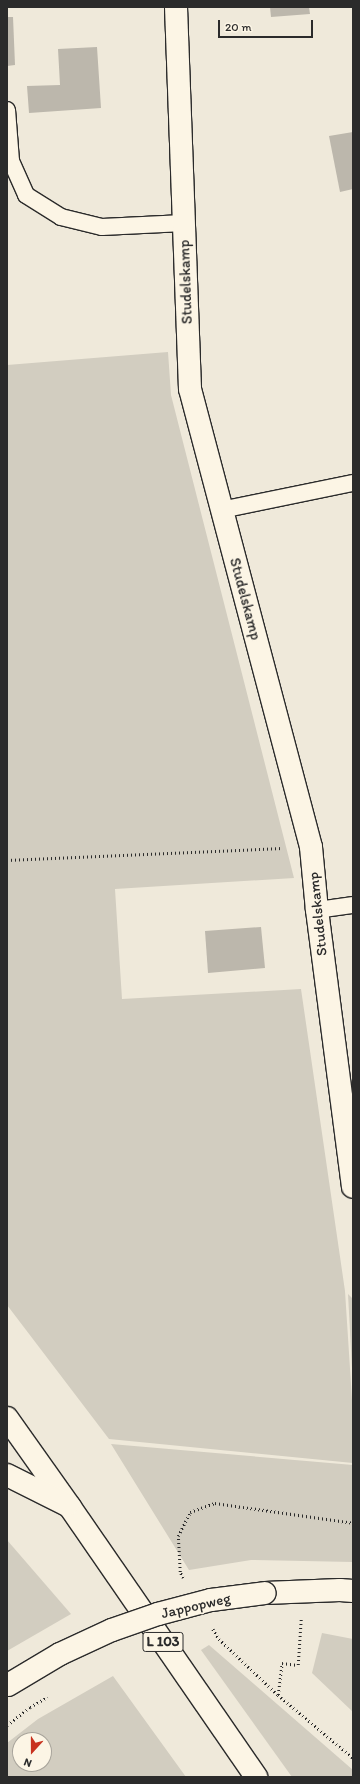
<!DOCTYPE html>
<html>
<head>
<meta charset="utf-8">
<style>
	body { margin:0 }
	#map { position:relative; width:360px; height:1784px; overflow:hidden; background:#efe9da; font-family:Itim,sans-serif }
	div>[style] { position:absolute }
	.green>* { inset:0; background:#d2cdc0 }
	.building>* { inset:0; background:#bcb7ac }
	.path>* { height:2.5px; margin-top:-1.25px; transform-origin:0; background:repeating-linear-gradient(90deg,#2b2b2b 0 1px,transparent 0 4px) }
	.roads { filter:drop-shadow(1px 0 #2b2b2b) drop-shadow(-1px 0 #2b2b2b) drop-shadow(0 1px #2b2b2b) drop-shadow(0 -1px #2b2b2b) }
	.service>* { height:16px; margin:-8px; padding:0 8px; transform-origin:8px; border-radius:8px; background:#fcf5e5 }
	.minor>* { height:22px; margin:-11px; padding:0 11px; transform-origin:11px; border-radius:11px; background:#fcf5e5 }
	.tertiary>* { height:22px; margin:-11px; padding:0 11px; transform-origin:11px; border-radius:11px; background:#fcf5e5 }
	.primary>* { height:22px; margin:-11px; padding:0 11px; transform-origin:11px; border-radius:11px; background:#fcf5e5 }
	.path-bridge>* { height:2.5px; margin-top:-1.25px; transform-origin:0; background:repeating-linear-gradient(90deg,#2b2b2b 0 1px,transparent 0 4px) }
	.bridges { filter:drop-shadow(1px 0 #2b2b2b) drop-shadow(-1px 0 #2b2b2b) drop-shadow(0 1px #2b2b2b) drop-shadow(0 -1px #2b2b2b) }
	.tertiary-bridge>* { height:22px; margin:-11px; padding:0 11px; transform-origin:11px; border-radius:11px; background:#fcf5e5 }
	span { translate:-50% -50%; white-space:nowrap; text-align:center; line-height:1.15; -webkit-text-stroke:3.5px #fcf5e5; paint-order:stroke }
	.shield-label span { padding:1px 3px; background:#fcf5e5; border:1px solid; border-radius:3px; -webkit-text-stroke-width:0 }
	.shield-label { font-size:14px; color:#2b2b2b; font-weight:700 }
	.street-label { font-size:15px; color:#2b2b2b }
	.frame { position:absolute; inset:0; border:8px solid #2b2b2b; pointer-events:none }
	.north { position:absolute; left:12px; top:1732px; width:40px; height:40px; box-sizing:border-box; background:#fcf5e5; border:1px solid #a8a49b; border-radius:50%; rotate:201deg; font-size:11px; font-weight:700; line-height:16px; text-align:center; color:#2b2b2b }
	.north::after { content:''; display:block; margin:auto; width:14px; height:18px; background:#c8321e; clip-path:polygon(50% 0,100% 100%,50% 72%,0 100%) }
	.scale { position:absolute; left:218px; top:20px; width:95px; height:18px; box-sizing:border-box; border:2px solid #2b2b2b; border-top:0; padding-left:5px; font-size:12px; line-height:14px; white-space:nowrap; color:#2b2b2b; -webkit-text-stroke:3px #fcf5e5; paint-order:stroke }
</style>
</head>
<body>
<div id="map">
	<div class="green">
		<div style="clip-path:polygon(168px 352px,171px 395px,294px 878px,115px 889px,122px 999px,301px 989px,345px 1291px,353px 1415px,353px 1463px,109px 1439px,7px 1305px,7px 365px)"></div>
		<div style="clip-path:polygon(348px 1294px,353px 1299px,353px 1387px)"></div>
		<div style="clip-path:polygon(111px 1444px,353px 1465px,353px 1562px,251px 1560px,189px 1570px)"></div>
		<div style="clip-path:polygon(7px 1540px,71px 1614px,7px 1651px)"></div>
		<div style="clip-path:polygon(322px 1633px,353px 1639px,353px 1712px,312px 1673px)"></div>
		<div style="clip-path:polygon(209px 1645px,353px 1770px,353px 1777px,292px 1777px,201px 1650px)"></div>
		<div style="clip-path:polygon(evenodd,113px 1676px,186px 1777px,7px 1777px,7px 1743px,38px 1719px,113px 1676px,20px 1740px,44px 1740px,44px 1764px,20px 1764px,20px 1740px)"></div>
	</div>
	<div class="building">
		<div style="clip-path:polygon(270px 7px,309px 7px,310px 14px,271px 17px)"></div>
		<div style="clip-path:polygon(7px 17px,13px 17px,15px 65px,7px 66px)"></div>
		<div style="clip-path:polygon(97px 47px,101px 108px,29px 113px,27px 86px,60px 85px,58px 49px)"></div>
		<div style="clip-path:polygon(353px 132px,353px 189px,340px 192px,329px 136px)"></div>
		<div style="clip-path:polygon(261px 927px,265px 968px,208px 973px,205px 931px)"></div>
	</div>
	<div class="path">
		<div style="left:7px;top:860px;width:276px;rotate:-2.5deg"></div>
		<div style="left:183px;top:1578px;width:7px;rotate:-117deg"></div>
		<div style="left:180px;top:1572px;width:36px;rotate:-93deg"></div>
		<div style="left:178px;top:1536px;width:27px;rotate:-63deg"></div>
		<div style="left:190px;top:1512px;width:27px;rotate:-20deg"></div>
		<div style="left:215px;top:1503px;width:139px;rotate:8.2deg"></div>
		<div style="left:213px;top:1629px;width:12px;rotate:59deg"></div>
		<div style="left:219px;top:1639px;width:81px;rotate:43.5deg"></div>
		<div style="left:278px;top:1695px;width:98px;rotate:40deg"></div>
		<div style="left:278px;top:1695px;width:32px;rotate:-83deg"></div>
		<div style="left:282px;top:1663px;width:16px;rotate:7deg"></div>
		<div style="left:298px;top:1665px;width:47px;rotate:-86.3deg"></div>
		<div style="left:7px;top:1725px;width:29px;rotate:-38deg"></div>
	</div>
	<div class="roads">
		<div class="service">
			<div style="left:7px;top:110px;width:51px;rotate:85.5deg"></div>
			<div style="left:11px;top:161px;width:37px;rotate:66deg"></div>
			<div style="left:26px;top:195px;width:41px;rotate:32.2deg"></div>
			<div style="left:61px;top:217px;width:42px;rotate:13.7deg"></div>
			<div style="left:102px;top:227px;width:82px;rotate:-2.8deg"></div>
			<div style="left:221px;top:510px;width:135px;rotate:-11.6deg"></div>
			<div style="left:317px;top:910px;width:36px;rotate:-8deg"></div>
		</div>
		<div class="minor">
			<div style="left:176px;top:7px;width:382px;rotate:87.9deg"></div>
			<div style="left:190px;top:389px;width:474px;rotate:75.2deg"></div>
			<div style="left:311px;top:847px;width:63px;rotate:84.6deg"></div>
			<div style="left:317px;top:910px;width:279px;rotate:82.6deg"></div>
		</div>
		<div class="tertiary">
			<div style="left:265px;top:1593px;width:75px;rotate:-2.3deg"></div>
			<div style="left:340px;top:1590px;width:13px;rotate:4deg"></div>
		</div>
		<div class="primary">
			<div style="left:7px;top:1418px;width:109px;rotate:54.7deg"></div>
			<div style="left:70px;top:1507px;width:328px;rotate:55.4deg"></div>
			<div style="left:7px;top:1475px;width:67px;rotate:26.6deg"></div>
		</div>
	</div>
	<div class="path-bridge">
		<div style="left:30px;top:1707px;width:20px;rotate:-30deg"></div>
	</div>
	<div class="bridges">
		<div class="tertiary-bridge">
			<div style="left:8px;top:1685px;width:61px;rotate:-30.8deg"></div>
			<div style="left:60px;top:1654px;width:57px;rotate:-24.8deg"></div>
			<div style="left:112px;top:1630px;width:49px;rotate:-19.2deg"></div>
			<div style="left:158px;top:1614px;width:55px;rotate:-14.8deg"></div>
			<div style="left:211px;top:1600px;width:54px;rotate:-7.4deg"></div>
		</div>
	</div>
	<div class="shield-label">
		<span style="left:163px;top:1642px">L 103</span>
	</div>
	<div class="street-label">
		<span style="left:186px;top:282px;rotate:-92deg">Studelskamp</span>
		<span style="left:245px;top:599px;rotate:75deg">Studelskamp</span>
		<span style="left:318px;top:914px;rotate:-96deg">Studelskamp</span>
		<span style="left:196px;top:1606px;rotate:-13deg">Jappopweg</span>
	</div>
	<div class="frame"></div>
	<div class="north">N</div>
	<div class="scale">20 m</div>
</div>
</body>
</html>
